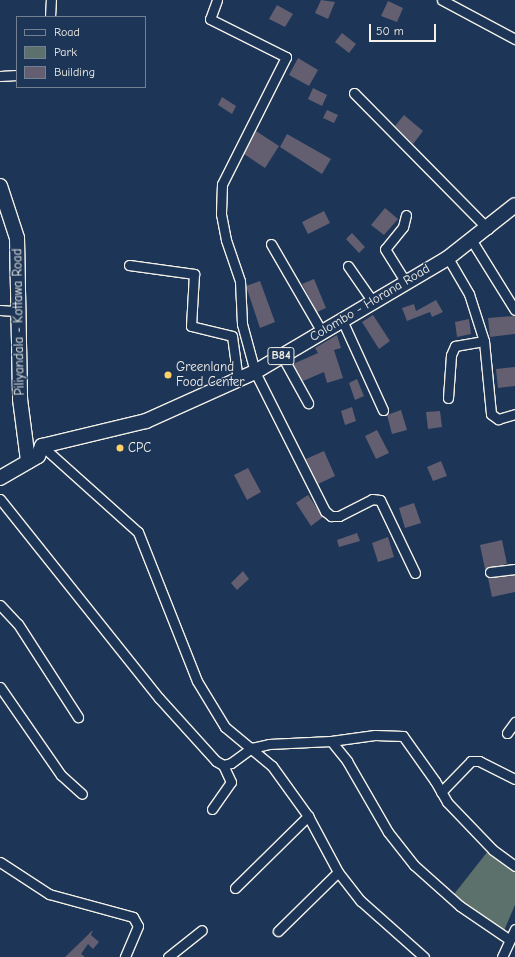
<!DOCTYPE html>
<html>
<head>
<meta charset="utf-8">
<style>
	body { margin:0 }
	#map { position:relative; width:515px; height:957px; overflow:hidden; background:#1d3557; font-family:"Comic Neue",sans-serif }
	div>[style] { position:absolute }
	.green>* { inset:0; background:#5d716c }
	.building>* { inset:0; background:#635f70 }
	.roads { filter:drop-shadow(1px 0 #f4f1e8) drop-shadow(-1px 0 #f4f1e8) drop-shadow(0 1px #f4f1e8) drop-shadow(0 -1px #f4f1e8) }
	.street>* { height:9px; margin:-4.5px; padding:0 4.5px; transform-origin:4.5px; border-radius:4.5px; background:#1d3557 }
	.primary>* { height:14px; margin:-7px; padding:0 7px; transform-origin:7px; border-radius:7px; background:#1d3557 }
	.dots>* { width:11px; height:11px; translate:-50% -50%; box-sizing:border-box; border:2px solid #1d3557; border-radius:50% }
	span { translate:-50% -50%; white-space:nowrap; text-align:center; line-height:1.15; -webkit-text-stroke:3px #1d3557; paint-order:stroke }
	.shield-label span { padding:1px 3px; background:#1d3557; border:1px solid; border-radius:3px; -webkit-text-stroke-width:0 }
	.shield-label { font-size:12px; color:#f4f1e8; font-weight:700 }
	.street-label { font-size:13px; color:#f4f1e8 }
	.poi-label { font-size:13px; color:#f4f1e8 }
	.left { translate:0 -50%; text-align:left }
	.legend { position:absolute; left:16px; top:16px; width:130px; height:72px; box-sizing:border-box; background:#1d3557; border:1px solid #738091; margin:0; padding:5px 7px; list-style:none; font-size:12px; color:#f4f1e8 }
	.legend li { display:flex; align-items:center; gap:8px; height:20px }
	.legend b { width:20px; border:1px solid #738091 }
	.scale { position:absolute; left:369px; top:24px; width:67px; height:18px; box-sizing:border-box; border:2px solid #f4f1e8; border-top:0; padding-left:5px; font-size:12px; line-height:14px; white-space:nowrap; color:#f4f1e8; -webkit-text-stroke:3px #1d3557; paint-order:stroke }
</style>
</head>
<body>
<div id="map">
	<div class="green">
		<div style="clip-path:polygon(488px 851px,515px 871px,515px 905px,503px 933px,451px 898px)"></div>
	</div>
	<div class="building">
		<div style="clip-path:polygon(321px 0,335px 2px,328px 19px,315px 13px)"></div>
		<div style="clip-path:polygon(388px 1px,403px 8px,397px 22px,381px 16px)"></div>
		<div style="clip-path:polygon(277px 5px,293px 14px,285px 27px,269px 19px)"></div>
		<div style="clip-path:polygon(342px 33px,356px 44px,349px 53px,335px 42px)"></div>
		<div style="clip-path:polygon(298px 58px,318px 70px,309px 86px,289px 75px)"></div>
		<div style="clip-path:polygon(313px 88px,327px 95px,322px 106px,308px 99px)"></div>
		<div style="clip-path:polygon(222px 97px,236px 106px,232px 114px,218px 105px)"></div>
		<div style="clip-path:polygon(327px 110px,338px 115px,334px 123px,323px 118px)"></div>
		<div style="clip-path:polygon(404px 115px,423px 131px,413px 144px,395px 126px)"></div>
		<div style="clip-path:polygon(256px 131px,279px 146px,265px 168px,244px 154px)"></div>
		<div style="clip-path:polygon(287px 134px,331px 159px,322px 174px,280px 147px)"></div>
		<div style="clip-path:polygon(385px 208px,398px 219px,384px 235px,371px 225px)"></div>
		<div style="clip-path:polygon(324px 211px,330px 223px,308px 234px,302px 222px)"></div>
		<div style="clip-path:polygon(352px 233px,365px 247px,359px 253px,346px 239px)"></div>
		<div style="clip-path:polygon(314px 279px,326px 308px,317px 312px,302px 284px)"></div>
		<div style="clip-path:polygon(260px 281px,275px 322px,260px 328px,246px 286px)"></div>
		<div style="clip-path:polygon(436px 300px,443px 312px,432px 317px,430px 312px,407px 321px,402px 308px,414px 304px,416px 311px)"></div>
		<div style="clip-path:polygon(373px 315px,390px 341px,379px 349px,362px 322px)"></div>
		<div style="clip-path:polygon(515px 316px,515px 334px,490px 337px,488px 318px)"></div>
		<div style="clip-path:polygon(469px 319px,471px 334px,457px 337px,455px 322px)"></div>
		<div style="clip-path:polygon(337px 335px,341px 348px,334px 350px,343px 378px,327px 383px,324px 372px,303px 381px,293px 364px,318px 353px,315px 348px)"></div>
		<div style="clip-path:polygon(515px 367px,515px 386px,498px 388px,496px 369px)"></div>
		<div style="clip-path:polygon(357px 379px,364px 396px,355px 400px,349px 383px)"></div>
		<div style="clip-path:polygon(352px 407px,356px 421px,345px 425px,341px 411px)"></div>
		<div style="clip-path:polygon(401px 410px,407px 430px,392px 434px,387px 415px)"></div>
		<div style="clip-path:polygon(440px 411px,442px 427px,428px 429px,426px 412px)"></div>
		<div style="clip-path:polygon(377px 430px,389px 453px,376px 459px,365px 436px)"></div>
		<div style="clip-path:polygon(324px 451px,335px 476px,318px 484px,306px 459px)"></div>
		<div style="clip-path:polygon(441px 461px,447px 476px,433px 481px,427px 467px)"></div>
		<div style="clip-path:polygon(248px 468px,261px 492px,247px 500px,234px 475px)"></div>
		<div style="clip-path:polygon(308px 495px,323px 517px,311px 526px,296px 503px)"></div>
		<div style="clip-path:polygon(414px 503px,421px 523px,405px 528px,399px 508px)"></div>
		<div style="clip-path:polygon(357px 533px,360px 541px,339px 547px,337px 540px)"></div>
		<div style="clip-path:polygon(388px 537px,394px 557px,378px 562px,372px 543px)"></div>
		<div style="clip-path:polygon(502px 540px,507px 564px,485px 569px,480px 545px)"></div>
		<div style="clip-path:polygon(243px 571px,249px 579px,237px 590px,231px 583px)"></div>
		<div style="clip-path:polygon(515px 575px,515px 592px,492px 597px,488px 578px)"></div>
		<div style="clip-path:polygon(93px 930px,91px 935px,99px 942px,93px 949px,88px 944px,81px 954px,85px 957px,65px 957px)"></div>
	</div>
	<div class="roads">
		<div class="street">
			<div style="left:217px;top:0;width:20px;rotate:110deg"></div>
			<div style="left:210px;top:19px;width:85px;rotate:26.6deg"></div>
			<div style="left:286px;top:57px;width:142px;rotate:116.7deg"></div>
			<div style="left:222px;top:184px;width:30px;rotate:92deg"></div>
			<div style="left:221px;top:214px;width:26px;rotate:79deg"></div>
			<div style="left:226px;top:240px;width:43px;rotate:71.1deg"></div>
			<div style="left:240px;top:281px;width:43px;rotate:87.3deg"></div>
			<div style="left:242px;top:324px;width:50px;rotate:74.8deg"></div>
			<div style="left:255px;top:372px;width:156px;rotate:63.3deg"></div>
			<div style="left:325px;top:511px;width:8px;rotate:40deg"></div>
			<div style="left:331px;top:516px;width:8px"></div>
			<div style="left:339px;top:516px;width:37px;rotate:-27deg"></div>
			<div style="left:372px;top:499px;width:8px;rotate:7deg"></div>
			<div style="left:380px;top:500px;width:81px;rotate:64.4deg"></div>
			<div style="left:442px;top:0;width:83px;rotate:28.1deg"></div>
			<div style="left:50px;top:17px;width:17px;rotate:-87deg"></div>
			<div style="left:0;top:76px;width:17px;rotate:-3deg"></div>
			<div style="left:354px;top:93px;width:191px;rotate:45.4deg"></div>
			<div style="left:406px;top:215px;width:12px;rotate:104deg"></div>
			<div style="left:403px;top:227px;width:28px;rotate:129deg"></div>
			<div style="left:385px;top:249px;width:39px;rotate:58deg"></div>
			<div style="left:472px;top:241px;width:81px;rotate:58.1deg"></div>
			<div style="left:271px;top:244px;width:102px;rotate:59.9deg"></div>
			<div style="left:448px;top:258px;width:42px;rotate:59.7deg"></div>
			<div style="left:469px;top:294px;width:49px;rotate:72.3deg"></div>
			<div style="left:484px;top:341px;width:73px;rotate:84.5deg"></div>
			<div style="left:491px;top:414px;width:9px;rotate:36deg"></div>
			<div style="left:498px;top:419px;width:18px;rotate:-16deg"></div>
			<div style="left:129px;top:265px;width:66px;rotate:7.9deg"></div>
			<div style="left:194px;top:274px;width:52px;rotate:93.3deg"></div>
			<div style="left:191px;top:326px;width:42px;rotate:13.7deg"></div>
			<div style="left:232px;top:336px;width:44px;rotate:82.2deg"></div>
			<div style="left:348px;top:266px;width:44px;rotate:55.2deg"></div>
			<div style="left:0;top:310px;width:16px;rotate:4deg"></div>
			<div style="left:342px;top:320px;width:99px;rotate:65.5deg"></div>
			<div style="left:282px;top:356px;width:54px;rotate:61deg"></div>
			<div style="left:448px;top:398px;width:43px;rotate:-86deg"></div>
			<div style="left:451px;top:355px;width:10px;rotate:-66deg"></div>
			<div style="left:455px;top:346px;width:29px;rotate:-10deg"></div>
			<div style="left:42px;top:446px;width:129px;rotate:41.9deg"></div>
			<div style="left:138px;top:532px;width:160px;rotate:68.4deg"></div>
			<div style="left:197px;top:681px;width:54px;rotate:58.7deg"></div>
			<div style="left:225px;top:727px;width:61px;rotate:39.7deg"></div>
			<div style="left:272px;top:766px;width:62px;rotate:54.2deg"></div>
			<div style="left:308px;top:816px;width:64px;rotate:61.8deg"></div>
			<div style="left:338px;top:872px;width:37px;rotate:52deg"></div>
			<div style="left:361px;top:901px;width:84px;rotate:41.6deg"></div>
			<div style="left:0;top:499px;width:255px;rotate:51.4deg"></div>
			<div style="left:159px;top:698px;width:85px;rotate:47.9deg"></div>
			<div style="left:216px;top:761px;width:8px;rotate:30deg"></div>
			<div style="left:223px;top:765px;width:8px;rotate:-14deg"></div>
			<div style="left:231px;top:763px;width:26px;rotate:-36deg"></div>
			<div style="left:252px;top:748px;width:17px;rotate:-13deg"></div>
			<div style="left:269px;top:744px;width:62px;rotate:-2.8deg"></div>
			<div style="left:331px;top:741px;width:26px;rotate:51deg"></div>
			<div style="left:347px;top:761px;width:82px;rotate:60deg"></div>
			<div style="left:388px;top:832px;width:42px;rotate:51.8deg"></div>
			<div style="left:414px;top:865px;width:62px;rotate:41.7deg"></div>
			<div style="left:460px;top:906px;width:60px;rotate:34.2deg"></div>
			<div style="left:490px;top:572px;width:25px;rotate:-7deg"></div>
			<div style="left:0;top:605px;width:26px;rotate:47deg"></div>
			<div style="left:18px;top:624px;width:111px;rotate:57.2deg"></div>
			<div style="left:0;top:687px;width:107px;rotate:55.3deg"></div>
			<div style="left:61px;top:775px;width:28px;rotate:42deg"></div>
			<div style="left:507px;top:733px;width:14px;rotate:-54deg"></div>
			<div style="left:331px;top:741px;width:44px;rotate:-7.8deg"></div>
			<div style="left:375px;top:735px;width:28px;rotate:2deg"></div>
			<div style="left:403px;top:736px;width:55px;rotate:54.6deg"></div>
			<div style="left:435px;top:781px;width:24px;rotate:60deg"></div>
			<div style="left:447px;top:802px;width:66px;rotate:46.2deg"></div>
			<div style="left:493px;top:850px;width:27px;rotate:36deg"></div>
			<div style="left:441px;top:792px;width:43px;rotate:-45.9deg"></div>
			<div style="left:471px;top:761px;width:8px"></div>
			<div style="left:479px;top:761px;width:40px;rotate:26.6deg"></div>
			<div style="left:212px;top:809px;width:33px;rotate:-55deg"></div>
			<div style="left:231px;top:782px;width:19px;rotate:-115deg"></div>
			<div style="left:0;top:862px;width:59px;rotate:33.1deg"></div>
			<div style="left:49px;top:894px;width:87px;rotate:15.3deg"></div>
			<div style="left:133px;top:917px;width:10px;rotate:61deg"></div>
			<div style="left:138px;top:926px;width:34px;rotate:113deg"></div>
			<div style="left:235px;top:888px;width:103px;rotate:-44.6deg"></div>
			<div style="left:278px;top:931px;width:84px;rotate:-44.5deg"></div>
			<div style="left:168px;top:957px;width:43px;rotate:-38.5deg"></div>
			<div style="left:502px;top:957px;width:31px;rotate:-65deg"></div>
		</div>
		<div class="primary">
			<div style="left:0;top:186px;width:55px;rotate:71.9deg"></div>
			<div style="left:17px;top:238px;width:161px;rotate:88.9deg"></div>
			<div style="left:20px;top:399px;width:63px;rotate:82.6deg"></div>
			<div style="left:0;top:478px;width:44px;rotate:-30.1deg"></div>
			<div style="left:38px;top:456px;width:11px;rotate:-68deg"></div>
			<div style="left:42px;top:446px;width:107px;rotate:-13.5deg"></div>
			<div style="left:146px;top:421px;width:120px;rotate:-24.2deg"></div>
			<div style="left:255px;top:372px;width:224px;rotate:-30.6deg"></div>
			<div style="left:448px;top:258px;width:85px;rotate:-38.3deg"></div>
		</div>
	</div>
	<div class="dots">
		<div style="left:168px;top:375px;background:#ffd166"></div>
		<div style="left:120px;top:448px;background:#ffd166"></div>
	</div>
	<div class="shield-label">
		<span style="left:281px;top:356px">B84</span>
	</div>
	<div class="street-label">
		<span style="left:370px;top:303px;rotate:-31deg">Colombo - Horana Road</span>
		<span style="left:19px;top:322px;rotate:-91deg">Piliyandala - Kottawa Road</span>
	</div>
	<div class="poi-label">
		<span class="left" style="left:176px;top:375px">Greenland<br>Food Center</span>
		<span class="left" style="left:128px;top:448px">CPC</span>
	</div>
	<ul class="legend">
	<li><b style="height:5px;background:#1d3557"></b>Road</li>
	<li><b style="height:11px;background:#5d716c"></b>Park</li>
	<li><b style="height:11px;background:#635f70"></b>Building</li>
	</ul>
	<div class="scale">50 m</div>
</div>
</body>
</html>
